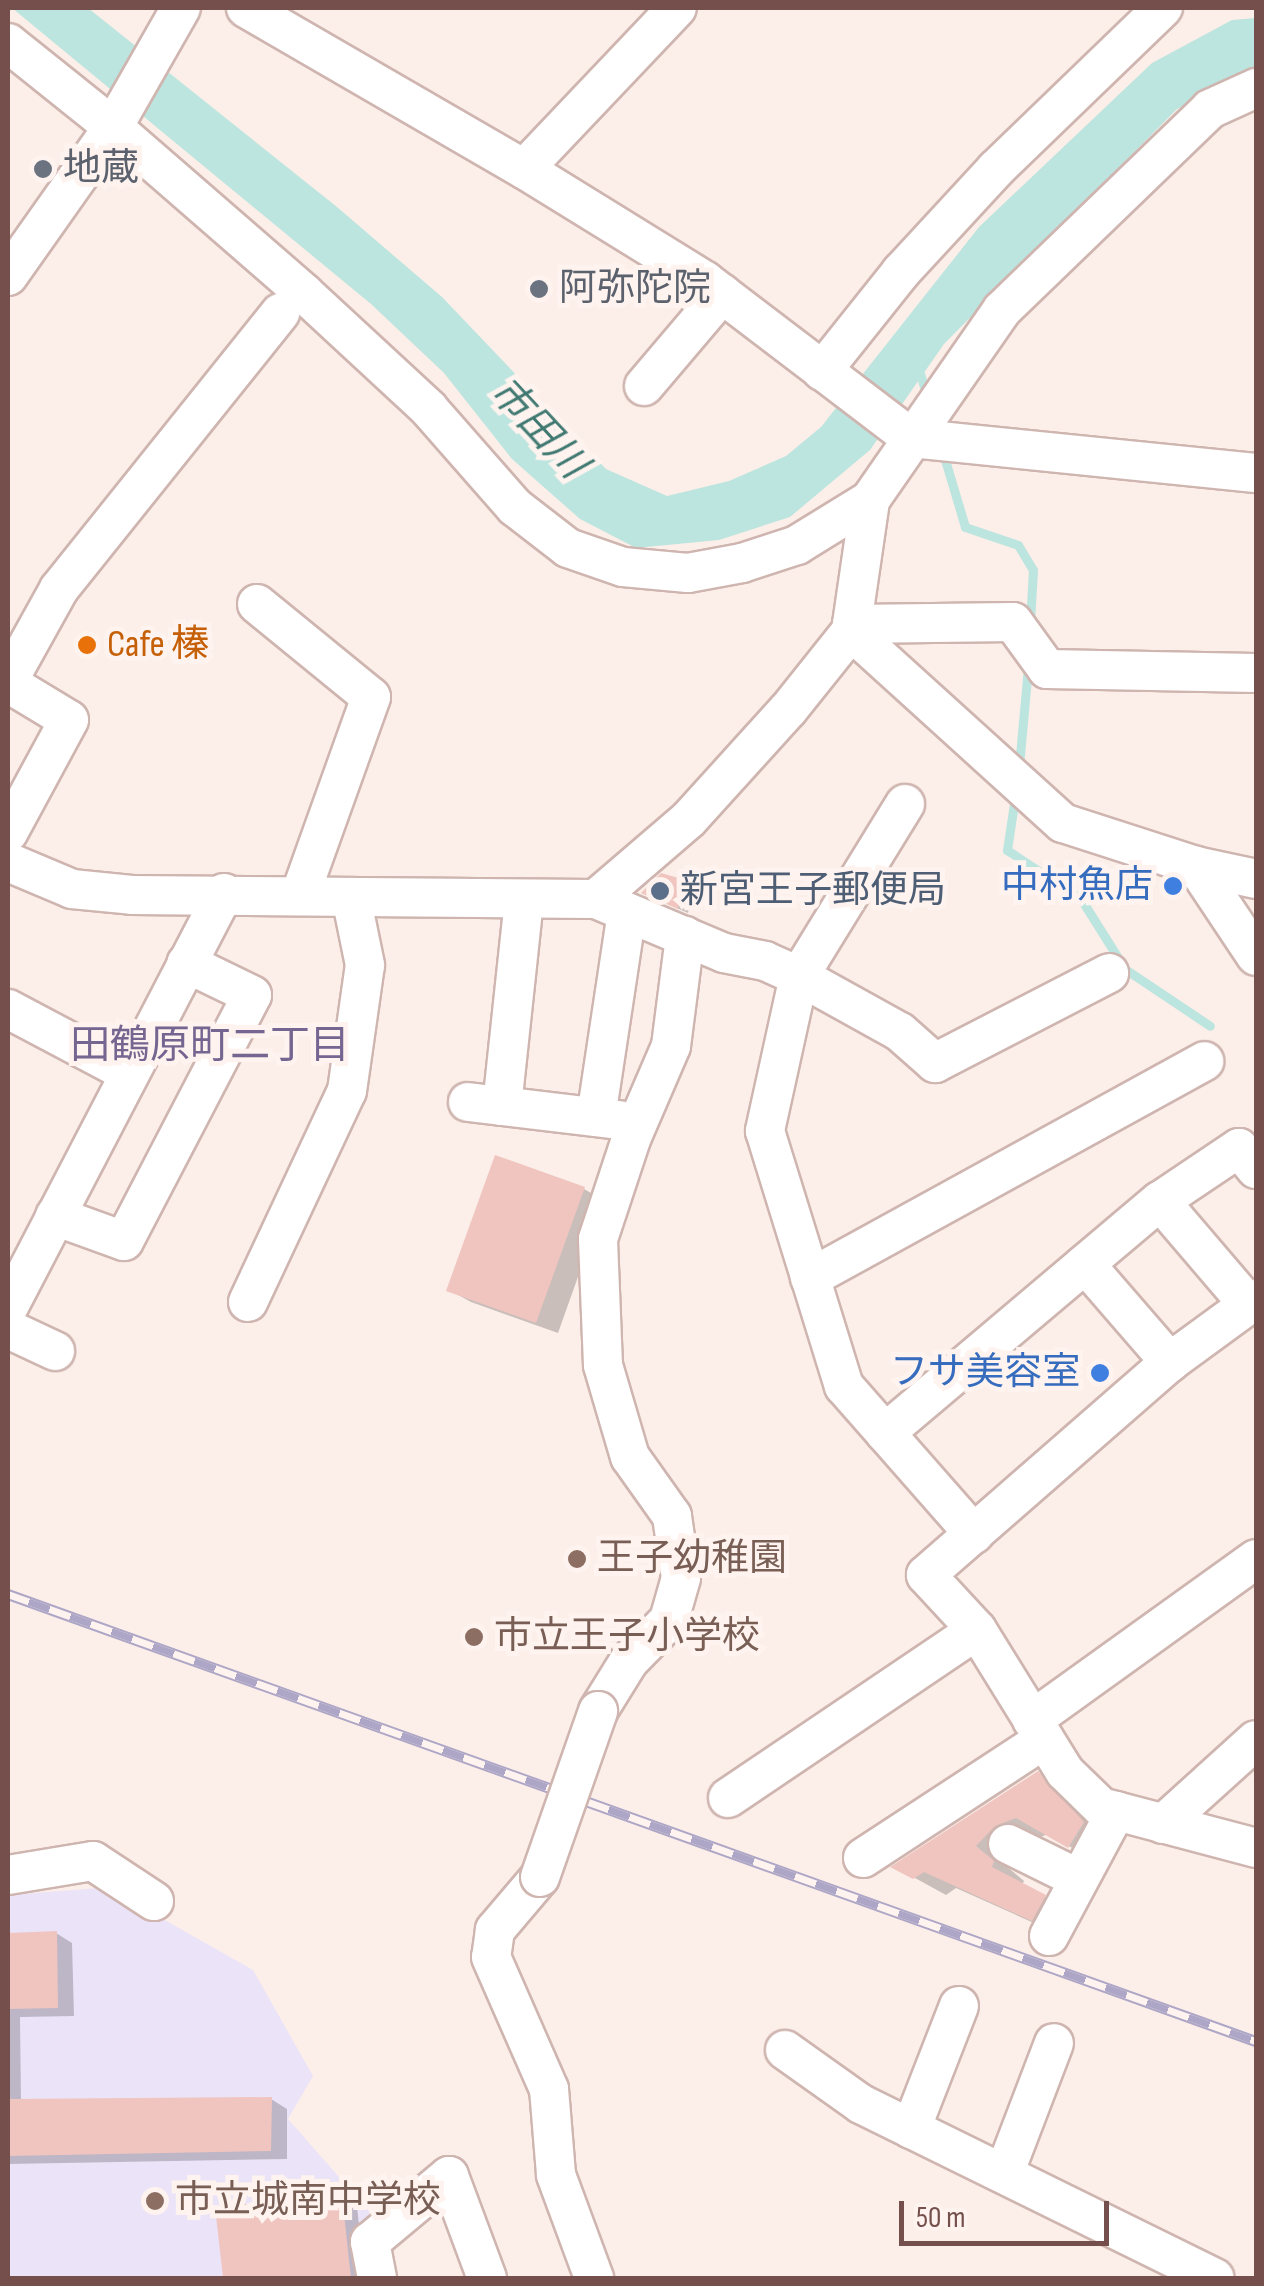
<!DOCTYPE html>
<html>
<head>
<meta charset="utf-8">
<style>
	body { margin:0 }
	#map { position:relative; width:1264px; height:2286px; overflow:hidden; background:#fceee8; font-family:"Sofia Sans Condensed","Noto Sans JP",sans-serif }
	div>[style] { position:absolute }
	.education>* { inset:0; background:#ebe4f8 }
	.water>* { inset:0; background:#bde5df }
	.shadow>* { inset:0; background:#0003 }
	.stream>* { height:9px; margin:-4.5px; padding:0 4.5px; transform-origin:4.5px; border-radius:4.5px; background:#bde5df }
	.building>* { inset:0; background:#f0c5c0 }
	.roads { filter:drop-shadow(2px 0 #cfb5b0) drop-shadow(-2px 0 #cfb5b0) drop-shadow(0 2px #cfb5b0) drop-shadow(0 -2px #cfb5b0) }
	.minor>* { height:38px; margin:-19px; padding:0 19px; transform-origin:19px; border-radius:19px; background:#fff }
	.rail>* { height:11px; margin-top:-5.5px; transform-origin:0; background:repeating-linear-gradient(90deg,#fef3ee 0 22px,#ada6c6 0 44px); box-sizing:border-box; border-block:2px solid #ada6c6 }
	.bridges { filter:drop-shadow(2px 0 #cfb5b0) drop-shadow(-2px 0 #cfb5b0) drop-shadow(0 2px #cfb5b0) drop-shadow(0 -2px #cfb5b0) }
	.minor-bridge>* { height:38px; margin:-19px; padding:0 19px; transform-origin:19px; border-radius:19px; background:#fff }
	.dots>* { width:28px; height:28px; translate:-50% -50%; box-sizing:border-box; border:5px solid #fef3ee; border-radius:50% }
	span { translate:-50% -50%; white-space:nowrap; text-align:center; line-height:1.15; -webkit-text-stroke:10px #fef3ee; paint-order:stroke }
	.worship-label { font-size:38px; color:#5b616d }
	.left { translate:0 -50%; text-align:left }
	.food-label { font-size:38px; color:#c56008 }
	.shop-label { font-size:38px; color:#366cbe }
	.right { translate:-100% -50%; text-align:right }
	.service-label { font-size:38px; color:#4e5e75 }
	.education-label { font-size:38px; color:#785e54 }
	.water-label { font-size:40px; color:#407972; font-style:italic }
	.neighbourhood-label { font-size:40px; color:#756591 }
	.frame { position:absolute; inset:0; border:10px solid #754f4c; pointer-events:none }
	.scale { position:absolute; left:899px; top:2201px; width:210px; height:45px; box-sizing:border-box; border:5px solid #754f4c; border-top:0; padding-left:12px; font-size:30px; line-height:35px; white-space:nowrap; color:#754f4c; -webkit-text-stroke:8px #fef3ee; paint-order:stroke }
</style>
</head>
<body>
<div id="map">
	<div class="education">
		<div style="clip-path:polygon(99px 1888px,140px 1906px,253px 1970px,313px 2076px,288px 2119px,376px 2219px,365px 2278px,8px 2278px,8px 1895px)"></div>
	</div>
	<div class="water">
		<div style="clip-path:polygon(12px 8px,88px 8px,337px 207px,442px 297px,606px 469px,667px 496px,729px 481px,786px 456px,821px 427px,979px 227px,1152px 63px,1232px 20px,1256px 18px,1256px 75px,1231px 81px,1177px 109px,944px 344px,870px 450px,790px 517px,719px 540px,636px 548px,580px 519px,512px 459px,444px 373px,371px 304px)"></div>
	</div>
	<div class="shadow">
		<div style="clip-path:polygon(681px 882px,692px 888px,688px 913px,654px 898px)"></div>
		<div style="clip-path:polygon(584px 1189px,605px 1201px,558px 1333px,471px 1302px,449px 1290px)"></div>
		<div style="clip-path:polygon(1038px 1774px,1069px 1791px,1114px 1841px,1100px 1864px,1048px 1834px,1026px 1843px,1005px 1865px,1024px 1881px,1022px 1885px,1075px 1914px,1063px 1936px,956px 1888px,946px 1895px,895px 1867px)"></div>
		<div style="clip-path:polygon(56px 1933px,72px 1943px,74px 2016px,20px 2017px,21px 2102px,271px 2099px,287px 2109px,287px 2159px,8px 2164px,8px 1936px)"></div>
		<div style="clip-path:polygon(341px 2198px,357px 2207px,365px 2278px,226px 2278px,218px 2209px)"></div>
	</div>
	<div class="stream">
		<div style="left:918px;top:367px;width:34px;rotate:73deg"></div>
		<div style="left:943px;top:453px;width:77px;rotate:73.4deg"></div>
		<div style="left:965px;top:527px;width:56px;rotate:18.8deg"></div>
		<div style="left:1018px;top:545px;width:29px;rotate:59deg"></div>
		<div style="left:1033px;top:570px;width:52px;rotate:93.3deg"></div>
		<div style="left:1019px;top:766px;width:98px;rotate:-84.8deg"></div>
		<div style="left:1015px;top:797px;width:54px;rotate:98.6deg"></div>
		<div style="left:1007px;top:850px;width:89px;rotate:33.5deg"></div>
		<div style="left:1081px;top:899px;width:83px;rotate:57.8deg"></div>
		<div style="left:1125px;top:969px;width:102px;rotate:33.8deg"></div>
	</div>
	<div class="building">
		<div style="clip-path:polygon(661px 873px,682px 879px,678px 909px,641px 893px)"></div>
		<div style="clip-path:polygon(495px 1155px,585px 1187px,536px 1323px,446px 1291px)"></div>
		<div style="clip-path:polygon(1038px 1771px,1084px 1822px,1068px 1848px,1016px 1818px,995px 1826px,976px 1846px,994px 1861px,992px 1867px,1046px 1895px,1032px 1921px,924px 1872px,913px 1879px,890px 1867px)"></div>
		<div style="clip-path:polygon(57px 1931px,58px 2008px,8px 2009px,8px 1933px)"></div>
		<div style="clip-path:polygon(272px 2097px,271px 2151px,8px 2156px,8px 2099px)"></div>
		<div style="clip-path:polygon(342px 2195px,351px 2278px,223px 2278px,215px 2207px)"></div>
	</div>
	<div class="roads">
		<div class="minor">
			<div style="left:246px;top:8px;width:321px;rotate:30.1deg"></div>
			<div style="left:524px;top:169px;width:213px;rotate:31.7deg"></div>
			<div style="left:705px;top:281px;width:259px;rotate:37.3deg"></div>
			<div style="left:911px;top:438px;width:347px;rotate:5.8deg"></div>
			<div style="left:8px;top:43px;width:134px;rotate:38.7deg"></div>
			<div style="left:113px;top:127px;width:254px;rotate:41deg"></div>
			<div style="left:305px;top:294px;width:168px;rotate:42.8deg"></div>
			<div style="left:428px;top:408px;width:132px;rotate:48.7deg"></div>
			<div style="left:515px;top:507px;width:67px;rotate:37.7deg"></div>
			<div style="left:568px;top:548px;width:58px;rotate:19.1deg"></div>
			<div style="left:623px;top:567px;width:65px;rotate:5.3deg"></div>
			<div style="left:688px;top:573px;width:55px;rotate:-10.5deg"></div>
			<div style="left:742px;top:563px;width:58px;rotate:-18.1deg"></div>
			<div style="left:797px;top:545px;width:86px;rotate:-31.7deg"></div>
			<div style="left:524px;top:169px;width:222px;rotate:-46.5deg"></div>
			<div style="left:8px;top:276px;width:182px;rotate:-54.8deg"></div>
			<div style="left:113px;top:127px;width:137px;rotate:-60.3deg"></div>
			<div style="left:822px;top:371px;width:127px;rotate:-51.4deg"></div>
			<div style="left:901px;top:272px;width:140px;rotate:-47.3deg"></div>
			<div style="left:996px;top:169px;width:232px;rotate:-44deg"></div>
			<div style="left:644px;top:386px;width:121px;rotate:-49.7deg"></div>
			<div style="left:257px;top:604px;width:147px;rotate:39.2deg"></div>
			<div style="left:371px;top:697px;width:210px;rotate:109.7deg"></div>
			<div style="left:852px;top:624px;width:161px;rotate:-0.7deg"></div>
			<div style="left:1013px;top:622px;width:58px;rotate:54.1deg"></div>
			<div style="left:1047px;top:669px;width:209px;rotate:1.1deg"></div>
			<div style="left:851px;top:631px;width:286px;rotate:42.2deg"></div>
			<div style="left:1063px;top:823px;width:140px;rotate:17.9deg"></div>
			<div style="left:1196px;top:866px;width:61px;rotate:12.2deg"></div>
			<div style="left:8px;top:681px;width:105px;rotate:-61deg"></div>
			<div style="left:59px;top:589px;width:354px;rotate:-51.3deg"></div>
			<div style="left:8px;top:683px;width:71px;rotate:31.2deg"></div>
			<div style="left:69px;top:720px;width:128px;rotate:118.4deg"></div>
			<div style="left:905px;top:804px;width:202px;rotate:121.6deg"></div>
			<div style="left:799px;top:976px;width:159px;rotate:102.4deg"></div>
			<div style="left:765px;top:1131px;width:267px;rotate:72.8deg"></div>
			<div style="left:844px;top:1386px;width:197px;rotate:48.7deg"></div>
			<div style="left:8px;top:862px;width:69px;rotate:22.9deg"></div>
			<div style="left:72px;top:889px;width:60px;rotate:5.7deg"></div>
			<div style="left:132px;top:895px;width:464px;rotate:0.5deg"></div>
			<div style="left:596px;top:899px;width:139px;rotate:22.9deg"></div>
			<div style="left:724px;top:953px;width:42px;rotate:11deg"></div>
			<div style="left:765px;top:961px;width:37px;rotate:24deg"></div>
			<div style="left:799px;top:976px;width:115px;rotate:29deg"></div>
			<div style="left:900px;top:1032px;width:47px;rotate:41.5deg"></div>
			<div style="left:935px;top:1063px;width:196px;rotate:-27.3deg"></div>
			<div style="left:1196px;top:866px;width:108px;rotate:56.3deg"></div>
			<div style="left:596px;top:899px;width:123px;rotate:-40.7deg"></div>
			<div style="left:689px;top:819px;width:147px;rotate:-47.8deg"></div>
			<div style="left:788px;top:710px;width:101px;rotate:-51.4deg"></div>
			<div style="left:851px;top:631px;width:132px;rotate:-81.7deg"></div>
			<div style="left:870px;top:500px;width:231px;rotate:-55.2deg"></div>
			<div style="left:1002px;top:310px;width:289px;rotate:-44deg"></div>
			<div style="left:1210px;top:109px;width:51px;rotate:-24.5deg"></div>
			<div style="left:8px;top:1009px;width:137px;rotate:27.9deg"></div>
			<div style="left:468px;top:1102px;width:152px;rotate:6.8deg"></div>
			<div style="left:502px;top:1106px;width:208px;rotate:-83.9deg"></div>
			<div style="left:596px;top:1117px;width:207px;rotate:-81.4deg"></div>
			<div style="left:1160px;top:1201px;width:95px;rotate:-33.9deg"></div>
			<div style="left:1239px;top:1148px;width:27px;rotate:51deg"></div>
			<div style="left:55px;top:1216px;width:73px;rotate:19.9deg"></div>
			<div style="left:124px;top:1241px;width:277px;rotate:-62.5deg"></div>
			<div style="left:252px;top:995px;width:73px;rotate:-154.1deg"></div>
			<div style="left:1085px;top:1264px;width:130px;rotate:49.1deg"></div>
			<div style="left:810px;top:1278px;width:450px;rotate:-28.8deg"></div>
			<div style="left:1256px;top:1299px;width:107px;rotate:143.8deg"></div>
			<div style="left:1170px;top:1362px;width:324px;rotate:138.9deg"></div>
			<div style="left:926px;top:1575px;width:75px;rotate:47.2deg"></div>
			<div style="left:977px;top:1630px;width:167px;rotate:58.2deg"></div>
			<div style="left:1065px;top:1772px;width:50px;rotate:44.2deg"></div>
			<div style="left:1101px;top:1807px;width:160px;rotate:14.8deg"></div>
			<div style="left:248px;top:1302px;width:233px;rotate:-64.9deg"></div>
			<div style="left:347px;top:1091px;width:127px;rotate:-81.9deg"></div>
			<div style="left:365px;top:965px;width:69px;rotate:-101.6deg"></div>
			<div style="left:8px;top:1308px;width:468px;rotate:-62.5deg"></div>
			<div style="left:8px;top:1329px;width:52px;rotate:25.1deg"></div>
			<div style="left:885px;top:1433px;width:360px;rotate:-40.2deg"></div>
			<div style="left:1160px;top:1201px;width:135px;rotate:49.5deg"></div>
			<div style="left:598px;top:1711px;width:59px;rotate:-58.2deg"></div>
			<div style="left:629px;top:1661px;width:57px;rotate:-45.7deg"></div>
			<div style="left:669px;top:1620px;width:44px;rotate:-74.1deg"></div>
			<div style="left:681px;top:1578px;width:63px;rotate:-98.3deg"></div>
			<div style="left:672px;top:1516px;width:72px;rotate:-125.4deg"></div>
			<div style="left:630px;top:1457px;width:96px;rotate:-106.4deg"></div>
			<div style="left:603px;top:1365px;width:126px;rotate:-92.3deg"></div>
			<div style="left:598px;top:1239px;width:105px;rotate:-71.7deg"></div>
			<div style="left:631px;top:1139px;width:101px;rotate:-66.7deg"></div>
			<div style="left:671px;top:1046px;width:111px;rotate:-82.7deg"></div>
			<div style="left:1032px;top:1720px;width:276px;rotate:-35.7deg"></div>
			<div style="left:728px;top:1798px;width:300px;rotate:-34deg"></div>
			<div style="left:1163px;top:1824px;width:125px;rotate:-42.1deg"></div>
			<div style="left:1008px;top:1844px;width:79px;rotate:26.2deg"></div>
			<div style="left:863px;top:1858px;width:217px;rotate:-33.2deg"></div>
			<div style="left:8px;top:1875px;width:86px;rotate:-9.4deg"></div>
			<div style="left:93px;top:1861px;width:73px;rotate:33.3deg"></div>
			<div style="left:540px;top:1877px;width:70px;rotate:130.3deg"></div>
			<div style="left:495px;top:1930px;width:27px;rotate:98deg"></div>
			<div style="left:491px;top:1957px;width:144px;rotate:66.3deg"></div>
			<div style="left:549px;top:2089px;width:86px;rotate:85.3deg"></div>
			<div style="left:556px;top:2175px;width:110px;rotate:69.7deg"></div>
			<div style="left:1049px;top:1936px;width:142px;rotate:-61.8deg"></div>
			<div style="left:785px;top:2050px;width:93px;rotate:35.4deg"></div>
			<div style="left:861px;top:2104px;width:394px;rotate:26.2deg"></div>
			<div style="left:911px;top:2129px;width:132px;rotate:-68.7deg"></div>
			<div style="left:1004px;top:2174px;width:140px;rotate:-69.1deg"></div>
			<div style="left:377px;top:2278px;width:37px;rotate:-101deg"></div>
			<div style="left:370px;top:2242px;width:103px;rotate:-39.9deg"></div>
			<div style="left:449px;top:2176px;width:109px;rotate:69.6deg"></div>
		</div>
	</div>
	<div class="rail">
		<div style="left:8px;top:1594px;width:1326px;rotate:19.71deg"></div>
	</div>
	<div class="bridges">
		<div class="minor-bridge">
			<div style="left:540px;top:1877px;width:176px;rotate:-70.7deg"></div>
		</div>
	</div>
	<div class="dots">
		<div style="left:43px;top:169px;background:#6b7280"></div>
		<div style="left:539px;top:289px;background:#6b7280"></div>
		<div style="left:87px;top:645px;background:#e8710a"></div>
		<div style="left:1173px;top:886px;background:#3f7fe0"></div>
		<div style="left:660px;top:891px;background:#5c6f8a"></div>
		<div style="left:1100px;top:1373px;background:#3f7fe0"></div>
		<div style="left:577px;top:1559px;background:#8d6e63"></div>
		<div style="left:474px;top:1637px;background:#8d6e63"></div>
		<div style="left:155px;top:2201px;background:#8d6e63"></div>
	</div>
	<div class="worship-label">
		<span class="left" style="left:63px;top:169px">地蔵</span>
		<span class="left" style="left:559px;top:289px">阿弥陀院</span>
	</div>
	<div class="food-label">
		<span class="left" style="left:107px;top:645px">Cafe 榛</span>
	</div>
	<div class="shop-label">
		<span class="right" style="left:1153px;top:886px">中村魚店</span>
		<span class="right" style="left:1080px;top:1373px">フサ美容室</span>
	</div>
	<div class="service-label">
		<span class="left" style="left:680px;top:891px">新宮王子郵便局</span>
	</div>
	<div class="education-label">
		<span class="left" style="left:597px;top:1559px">王子幼稚園</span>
		<span class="left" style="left:494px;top:1637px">市立王子小学校</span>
		<span class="left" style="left:175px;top:2201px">市立城南中学校</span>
	</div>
	<div class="water-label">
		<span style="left:538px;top:428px;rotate:47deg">市田川</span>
	</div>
	<div class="neighbourhood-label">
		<span style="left:210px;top:1046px">田鶴原町二丁目</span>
	</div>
	<div class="frame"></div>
	<div class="scale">50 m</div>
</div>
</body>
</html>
